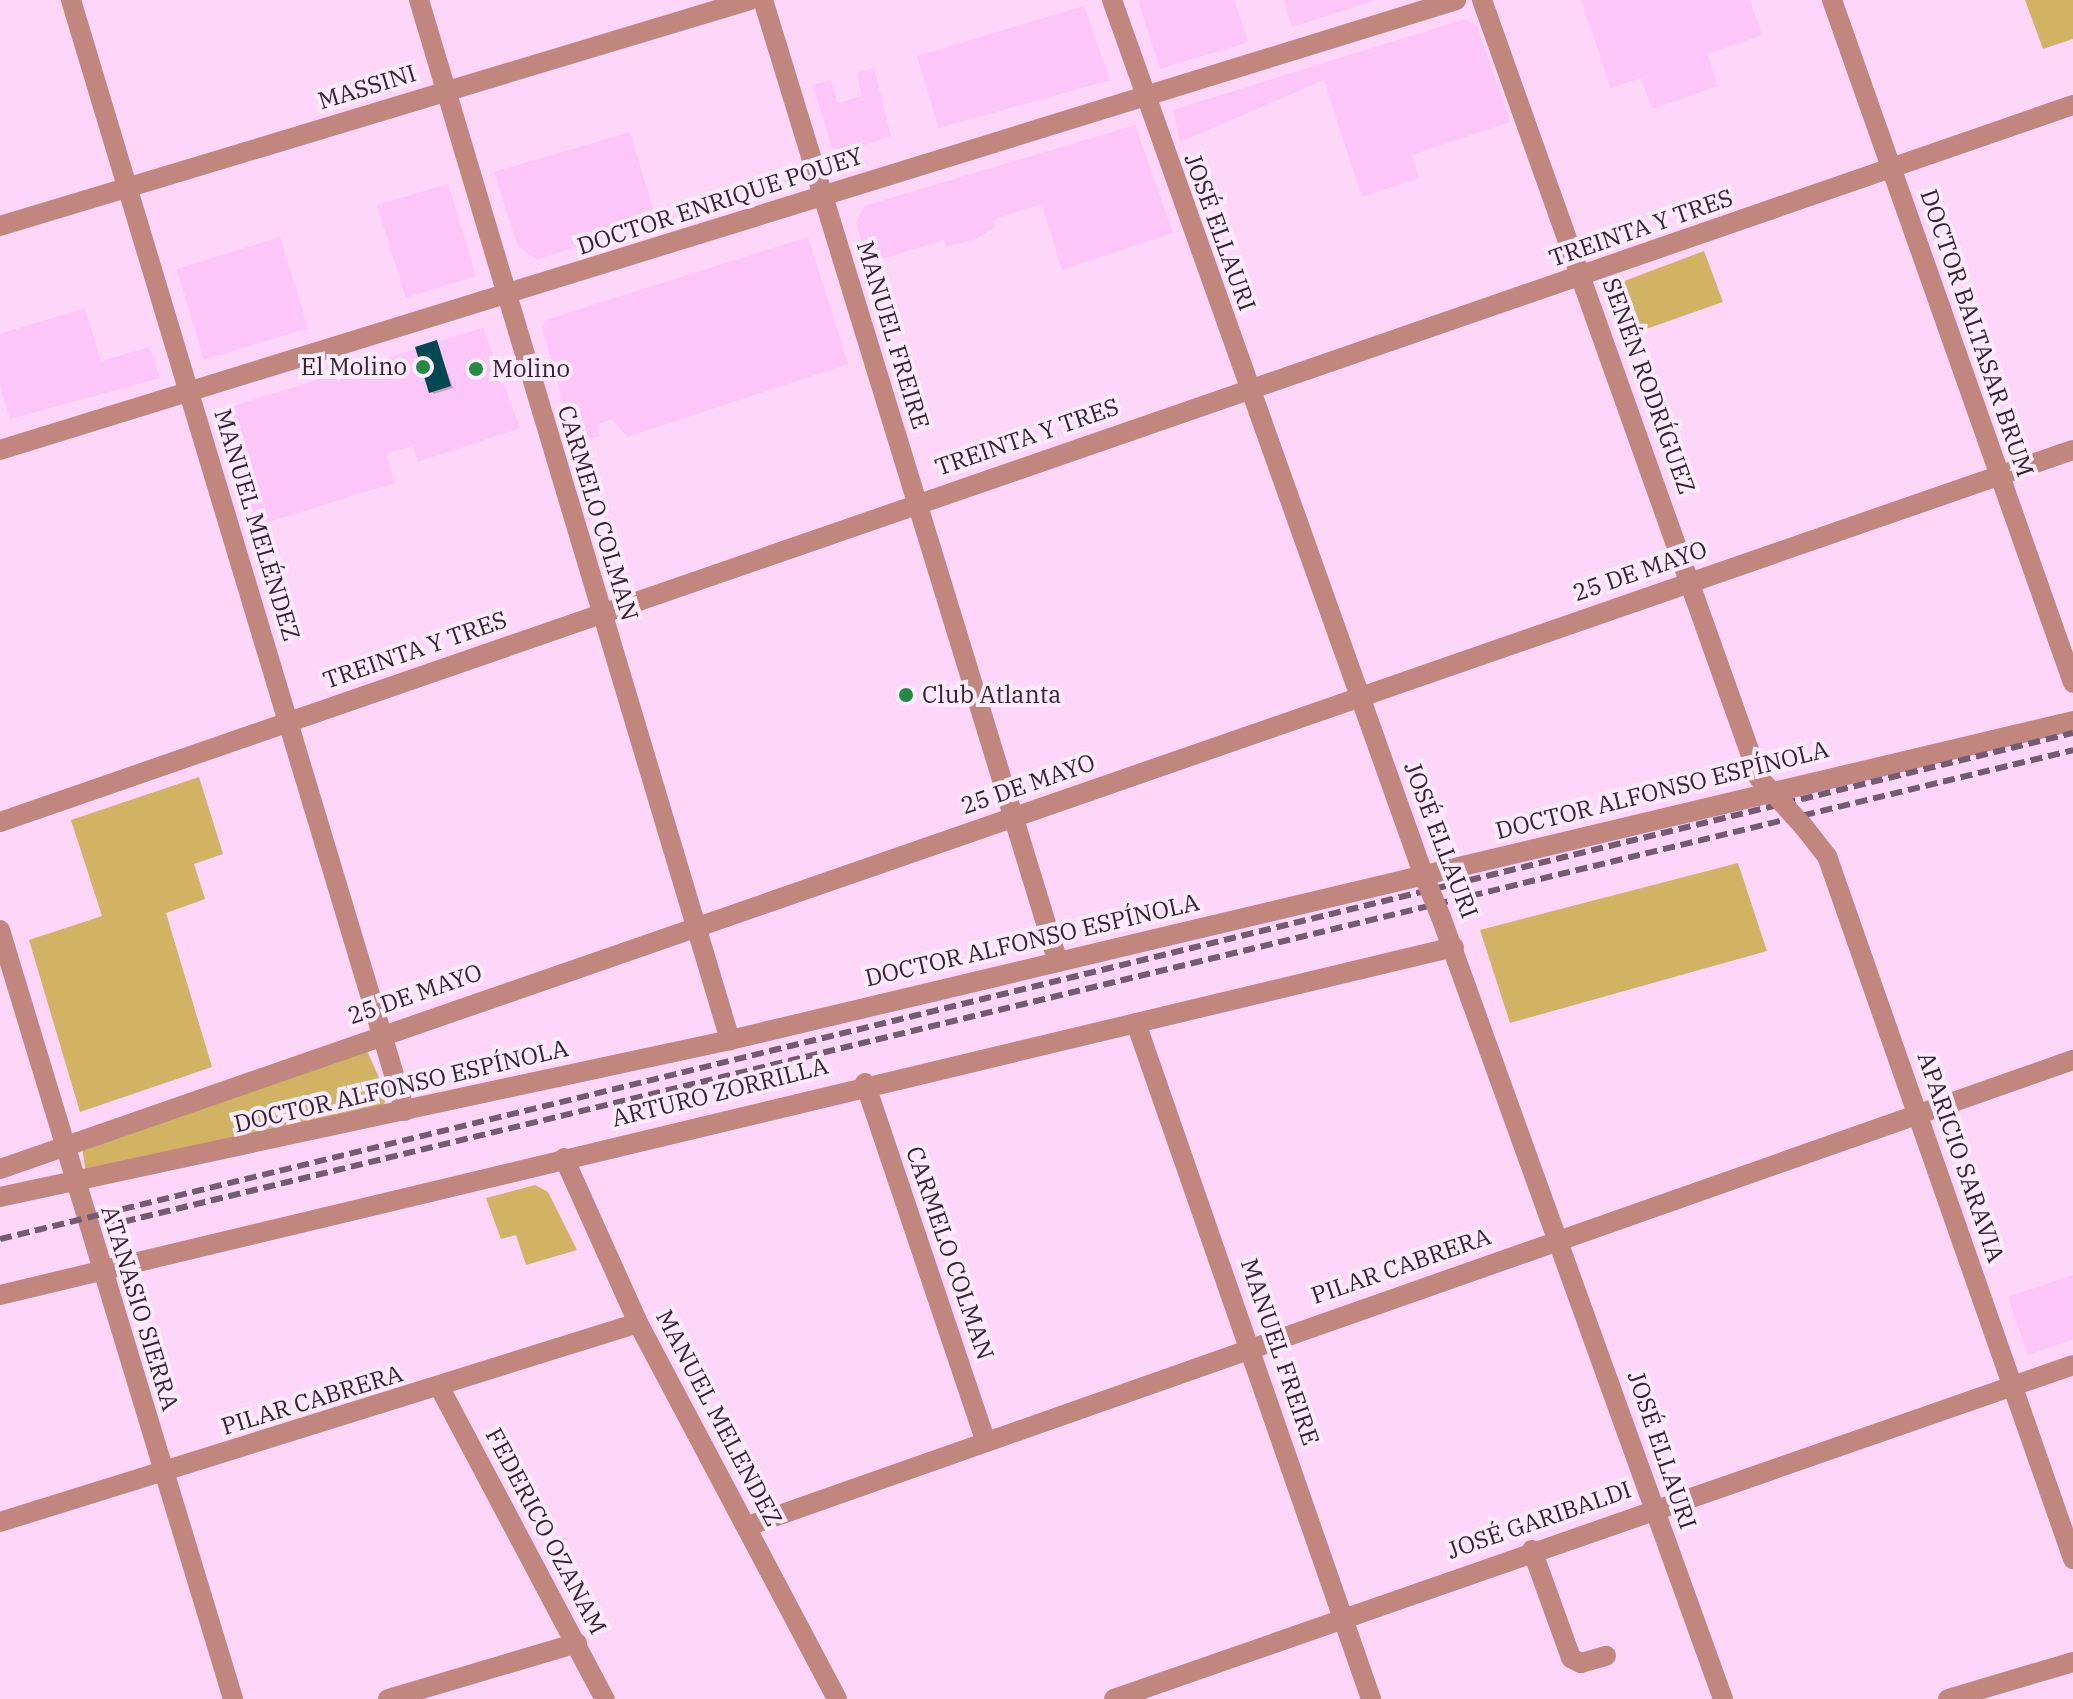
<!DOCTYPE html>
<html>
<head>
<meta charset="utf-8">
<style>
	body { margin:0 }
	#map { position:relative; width:2073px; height:1699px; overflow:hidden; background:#fdd6fa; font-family:"IBM Plex Serif",serif }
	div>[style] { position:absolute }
	.built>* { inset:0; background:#fcc6f8 }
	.green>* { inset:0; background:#d2b364 }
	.shadow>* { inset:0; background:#0003 }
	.building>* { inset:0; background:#014952 }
	.minor>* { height:20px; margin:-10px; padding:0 10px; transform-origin:10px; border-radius:10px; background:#c1877e }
	.tertiary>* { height:20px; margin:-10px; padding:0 10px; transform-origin:10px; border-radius:10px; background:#c1877e }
	.rail>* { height:6px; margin-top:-3px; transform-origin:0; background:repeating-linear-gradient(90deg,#745b72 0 12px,transparent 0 18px) }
	.minor-bridge>* { height:20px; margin:-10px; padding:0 10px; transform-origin:10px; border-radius:10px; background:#c1877e }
	.dots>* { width:22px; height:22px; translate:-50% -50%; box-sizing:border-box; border:4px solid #ffebfd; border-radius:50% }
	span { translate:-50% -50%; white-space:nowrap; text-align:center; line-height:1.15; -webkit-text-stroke:8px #ffebfd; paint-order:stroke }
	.street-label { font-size:24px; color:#352334 }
	.poi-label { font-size:24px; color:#352334 }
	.right { translate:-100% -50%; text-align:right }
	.left { translate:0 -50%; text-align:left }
</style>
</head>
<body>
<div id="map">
	<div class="built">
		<div style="clip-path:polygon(1138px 0,1234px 0,1248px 42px,1160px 69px)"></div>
		<div style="clip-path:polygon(1284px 0,1376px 0,1292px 27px)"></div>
		<div style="clip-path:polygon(1581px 0,1750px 0,1762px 35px,1707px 54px,1718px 86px,1652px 109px,1641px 78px,1611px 88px)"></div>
		<div style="clip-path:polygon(1084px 6px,1110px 80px,939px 128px,917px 56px)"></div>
		<div style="clip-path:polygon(1465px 19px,1477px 26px,1510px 122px,1412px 155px,1419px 178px,1362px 197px,1324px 80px,1180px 142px,1173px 110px)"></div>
		<div style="clip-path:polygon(874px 68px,891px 136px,846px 151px,832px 148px,813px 85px,831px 80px,838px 103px,862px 96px,857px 73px)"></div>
		<div style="clip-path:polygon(1135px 125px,1173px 233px,1062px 270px,1042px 204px,994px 219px,995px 227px,976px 239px,947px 247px,944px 240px,869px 263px,856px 223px,864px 206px)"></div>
		<div style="clip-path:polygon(630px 132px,657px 223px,537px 259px,518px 247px,494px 172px)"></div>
		<div style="clip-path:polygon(448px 184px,476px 276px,406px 298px,377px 205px)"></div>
		<div style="clip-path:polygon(280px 237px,308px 328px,204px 360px,177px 269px)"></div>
		<div style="clip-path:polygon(808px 237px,848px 364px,627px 437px,612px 419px,596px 425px,600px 436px,575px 443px,542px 328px,548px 319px)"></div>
		<div style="clip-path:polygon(85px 308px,101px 361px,150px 347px,160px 378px,10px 419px,0 386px,0 334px)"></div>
		<div style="clip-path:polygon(483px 328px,520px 428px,418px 462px,412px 446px,386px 454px,395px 483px,255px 526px,222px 418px,227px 408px)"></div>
		<div style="clip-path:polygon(2073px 1275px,2073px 1339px,2028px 1355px,2008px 1297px)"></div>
	</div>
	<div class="green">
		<div style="clip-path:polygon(2025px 0,2073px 0,2073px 39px,2043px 49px)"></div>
		<div style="clip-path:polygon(1704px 251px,1723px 302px,1626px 336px,1611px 286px)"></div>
		<div style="clip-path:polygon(199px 777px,223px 854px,194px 864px,205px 899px,166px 913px,212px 1067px,80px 1112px,29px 940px,102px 916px,71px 820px)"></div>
		<div style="clip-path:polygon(1738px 863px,1767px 951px,1510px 1023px,1480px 930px)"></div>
		<div style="clip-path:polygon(367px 1051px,388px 1097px,383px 1105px,86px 1173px,82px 1148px)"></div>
		<div style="clip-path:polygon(535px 1185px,548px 1192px,577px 1250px,526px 1265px,516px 1235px,501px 1239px,486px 1198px)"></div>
	</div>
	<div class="shadow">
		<div style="clip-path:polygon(436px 342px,453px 388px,434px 394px,431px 392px)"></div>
	</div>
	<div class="building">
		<div style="clip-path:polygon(437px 340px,451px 386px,429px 393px,415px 347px)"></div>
	</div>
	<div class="minor">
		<div style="left:71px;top:0;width:1160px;rotate:73.27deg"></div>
		<div style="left:419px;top:0;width:1086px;rotate:73.35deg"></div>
		<div style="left:763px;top:0;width:1003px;rotate:72.96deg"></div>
		<div style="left:1112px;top:0;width:930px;rotate:70.4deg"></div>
		<div style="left:1482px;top:0;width:826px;rotate:70.4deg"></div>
		<div style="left:1759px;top:778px;width:26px;rotate:47deg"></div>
		<div style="left:1832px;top:0;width:724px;rotate:70.56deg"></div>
		<div style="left:0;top:226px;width:783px;rotate:-16.77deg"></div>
		<div style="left:0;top:822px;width:2193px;rotate:-19.08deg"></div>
		<div style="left:1804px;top:827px;width:37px;rotate:52deg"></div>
		<div style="left:1827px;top:856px;width:745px;rotate:70.71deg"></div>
		<div style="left:1441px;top:917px;width:831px;rotate:70.17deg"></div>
		<div style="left:0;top:930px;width:804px;rotate:73.14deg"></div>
		<div style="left:1136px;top:1023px;width:716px;rotate:70.83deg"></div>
		<div style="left:865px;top:1083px;width:377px;rotate:71.4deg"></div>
		<div style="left:564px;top:1158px;width:181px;rotate:65.8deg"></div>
		<div style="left:638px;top:1323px;width:425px;rotate:62.1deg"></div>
		<div style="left:0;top:1169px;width:2194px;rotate:-19.13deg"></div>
		<div style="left:0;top:1197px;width:747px;rotate:-12.14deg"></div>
		<div style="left:730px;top:1040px;width:1380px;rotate:-13.36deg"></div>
		<div style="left:0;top:1295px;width:1495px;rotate:-13.46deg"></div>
		<div style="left:440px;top:1388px;width:352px;rotate:62.1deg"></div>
		<div style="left:0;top:1522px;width:668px;rotate:-17.32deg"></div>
		<div style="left:748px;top:1526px;width:1405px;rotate:-19.38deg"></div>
		<div style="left:1532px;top:1550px;width:115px;rotate:70.1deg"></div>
		<div style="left:1571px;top:1658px;width:11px;rotate:27deg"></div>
		<div style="left:1581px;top:1663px;width:26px;rotate:-16deg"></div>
		<div style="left:388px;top:1699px;width:197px;rotate:-16.5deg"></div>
		<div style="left:1114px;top:1699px;width:1015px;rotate:-19.2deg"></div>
		<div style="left:1948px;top:1699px;width:130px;rotate:-16.5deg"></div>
	</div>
	<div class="tertiary">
		<div style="left:0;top:450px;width:1524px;rotate:-17.17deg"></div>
	</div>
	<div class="rail">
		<div style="left:106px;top:1226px;width:2024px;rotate:-13.6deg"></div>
		<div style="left:0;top:1239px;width:2134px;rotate:-13.72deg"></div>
	</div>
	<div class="minor-bridge">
		<div style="left:1777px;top:797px;width:40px;rotate:48deg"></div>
		<div style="left:1424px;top:876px;width:44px;rotate:67.5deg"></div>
	</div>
	<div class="dots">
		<div style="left:423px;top:367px;background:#248c42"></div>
		<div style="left:476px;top:369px;background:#248c42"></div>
		<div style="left:906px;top:695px;background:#248c42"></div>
	</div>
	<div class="street-label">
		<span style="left:367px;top:87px;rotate:-17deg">MASSINI</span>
		<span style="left:720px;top:201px;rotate:-18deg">DOCTOR ENRIQUE POUEY</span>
		<span style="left:1641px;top:228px;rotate:-19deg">TREINTA Y TRES</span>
		<span style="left:1220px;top:232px;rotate:70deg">JOSÉ ELLAURI</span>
		<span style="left:1977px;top:333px;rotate:71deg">DOCTOR BALTASAR BRUM</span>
		<span style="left:893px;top:335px;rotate:73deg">MANUEL FREIRE</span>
		<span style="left:1649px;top:386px;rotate:70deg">SENÉN RODRÍGUEZ</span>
		<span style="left:1027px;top:437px;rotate:-19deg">TREINTA Y TRES</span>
		<span style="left:598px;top:513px;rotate:73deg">CARMELO COLMAN</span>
		<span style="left:257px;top:525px;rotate:73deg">MANUEL MELÉNDEZ</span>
		<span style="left:1640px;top:571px;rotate:-19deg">25 DE MAYO</span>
		<span style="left:415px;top:650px;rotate:-19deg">TREINTA Y TRES</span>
		<span style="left:1028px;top:784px;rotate:-19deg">25 DE MAYO</span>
		<span style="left:1662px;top:790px;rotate:-14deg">DOCTOR ALFONSO ESPÍNOLA</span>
		<span style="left:1441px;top:840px;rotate:69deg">JOSÉ ELLAURI</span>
		<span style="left:1032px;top:940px;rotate:-13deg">DOCTOR ALFONSO ESPÍNOLA</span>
		<span style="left:415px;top:994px;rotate:-19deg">25 DE MAYO</span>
		<span style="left:401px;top:1086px;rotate:-13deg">DOCTOR ALFONSO ESPÍNOLA</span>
		<span style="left:720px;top:1092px;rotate:-14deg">ARTURO ZORRILLA</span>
		<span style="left:1961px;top:1157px;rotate:71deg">APARICIO SARAVIA</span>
		<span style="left:950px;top:1253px;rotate:71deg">CARMELO COLMAN</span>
		<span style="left:1401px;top:1266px;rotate:-19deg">PILAR CABRERA</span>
		<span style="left:140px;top:1308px;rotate:73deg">ATANASIO SIERRA</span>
		<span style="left:1280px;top:1352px;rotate:71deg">MANUEL FREIRE</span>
		<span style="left:312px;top:1400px;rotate:-17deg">PILAR CABRERA</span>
		<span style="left:719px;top:1418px;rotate:62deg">MANUEL MELENDEZ</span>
		<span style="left:1662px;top:1450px;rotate:71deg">JOSÉ ELLAURI</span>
		<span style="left:1539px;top:1520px;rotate:-19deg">JOSÉ GARIBALDI</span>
		<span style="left:546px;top:1531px;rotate:62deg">FEDERICO OZANAM</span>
	</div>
	<div class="poi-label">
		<span class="right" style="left:407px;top:367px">El Molino</span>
		<span class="left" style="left:492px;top:369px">Molino</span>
		<span class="left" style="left:922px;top:695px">Club Atlanta</span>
	</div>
</div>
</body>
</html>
